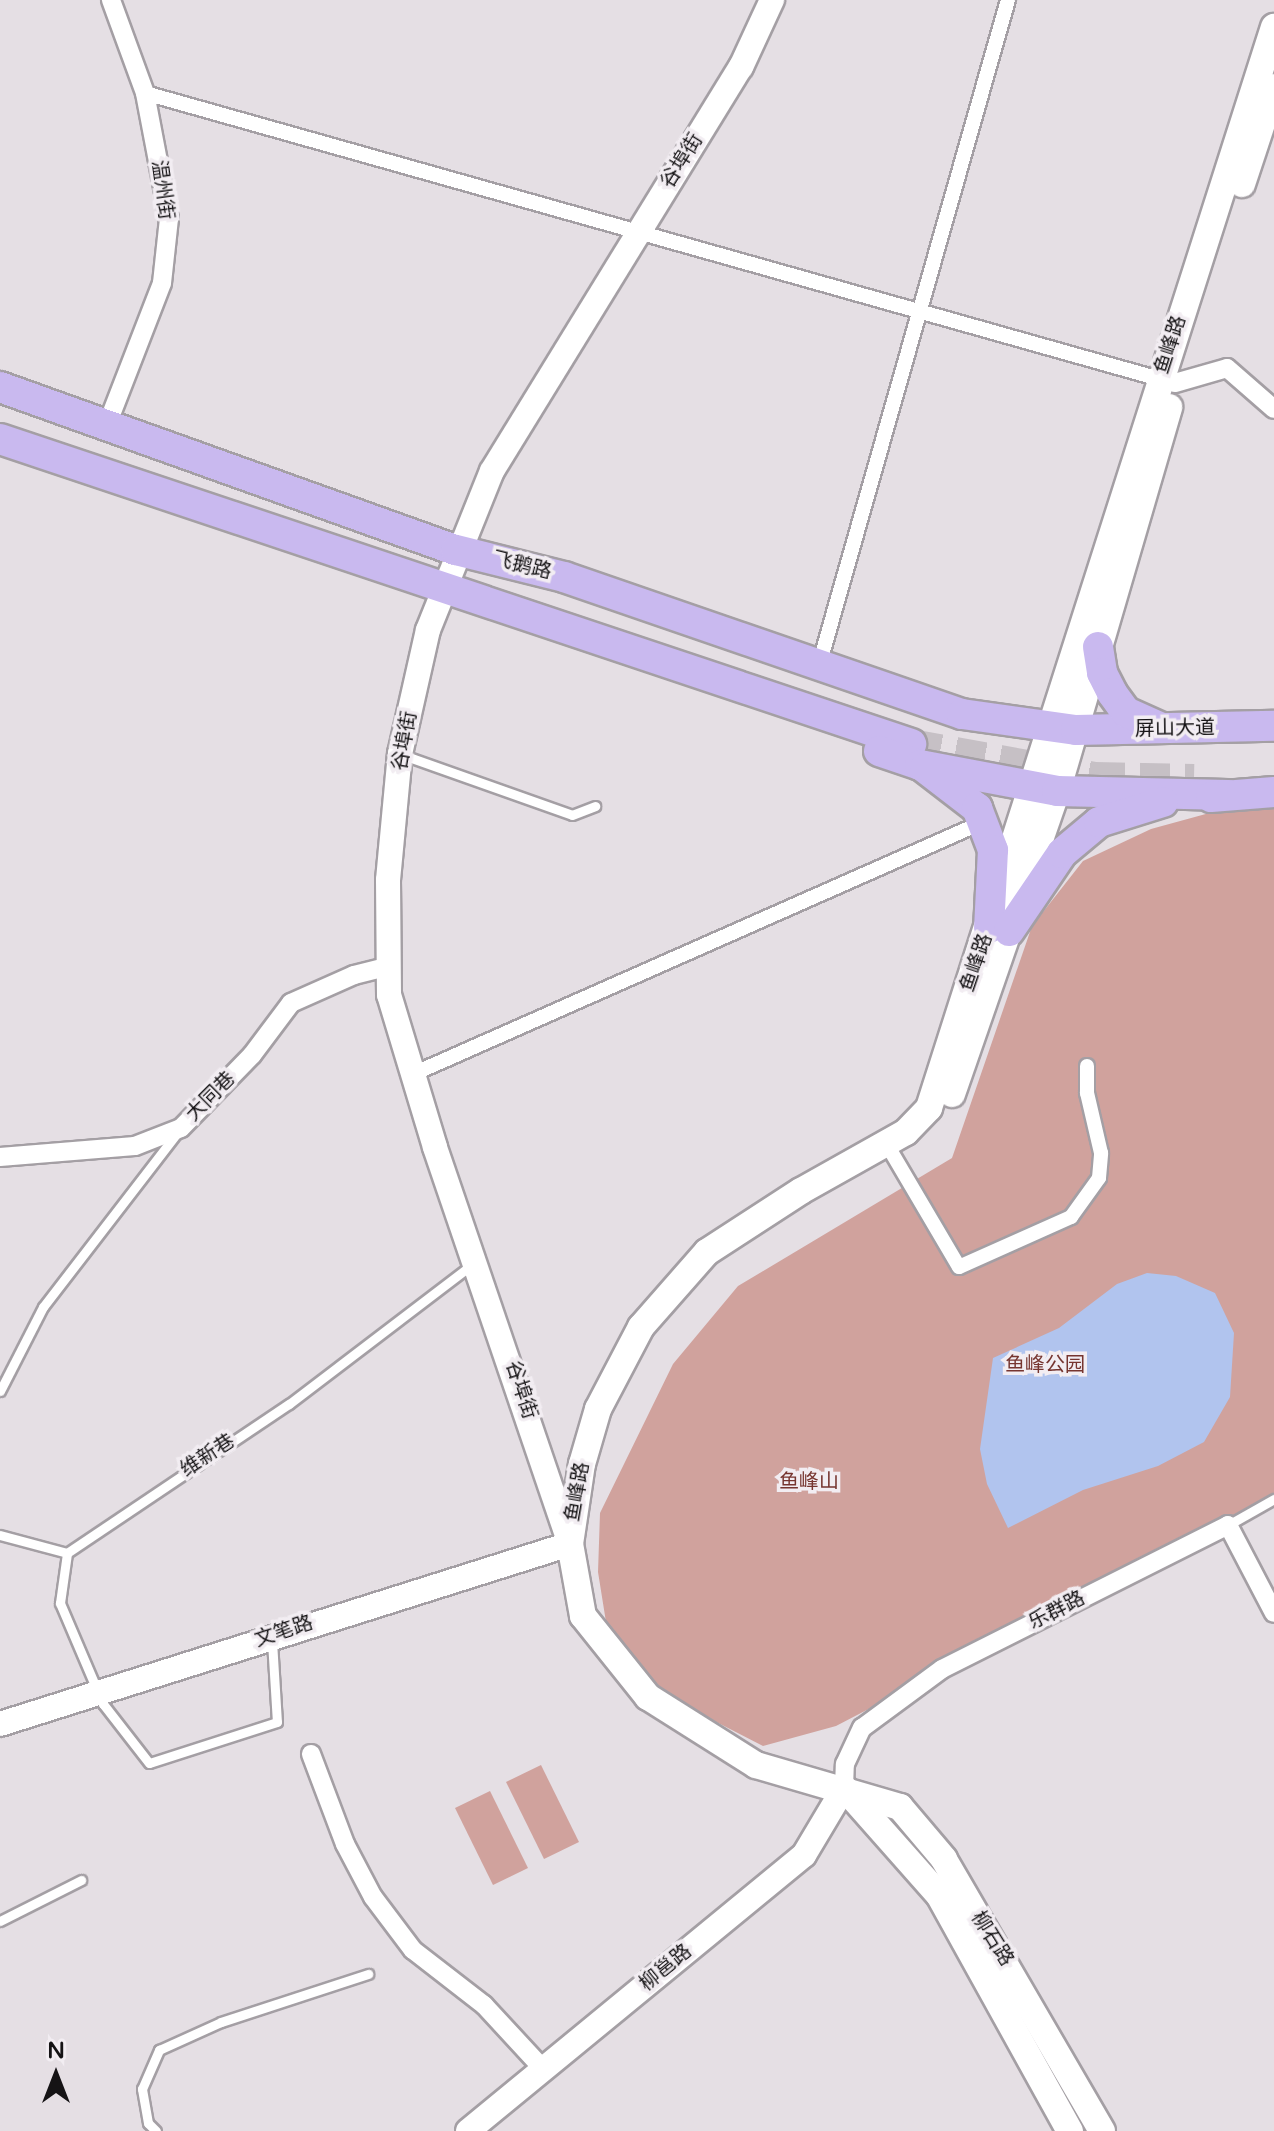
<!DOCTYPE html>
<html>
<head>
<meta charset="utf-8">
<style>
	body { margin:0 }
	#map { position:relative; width:1274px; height:2131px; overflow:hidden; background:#e5dfe4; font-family:"Varela Round","Noto Sans SC",sans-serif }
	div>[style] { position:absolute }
	.green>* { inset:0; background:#d0a29d }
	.water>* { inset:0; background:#b1c4ee }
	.primary-tunnel>* { height:30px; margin-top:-15px; transform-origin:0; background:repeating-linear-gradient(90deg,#c6c0c5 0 30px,transparent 0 45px) }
	.roads { filter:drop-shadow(2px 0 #a49fa4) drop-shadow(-2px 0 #a49fa4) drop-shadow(0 2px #a49fa4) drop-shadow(0 -2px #a49fa4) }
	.service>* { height:9px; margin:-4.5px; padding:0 4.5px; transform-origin:4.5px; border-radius:4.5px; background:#fff }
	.pedestrian>* { height:14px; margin:-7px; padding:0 7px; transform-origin:7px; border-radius:7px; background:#fff }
	.minor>* { height:18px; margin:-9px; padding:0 9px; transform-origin:9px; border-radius:9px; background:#fff }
	.tertiary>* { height:24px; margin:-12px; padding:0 12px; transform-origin:12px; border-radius:12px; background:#fff }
	.secondary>* { height:26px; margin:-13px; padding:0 13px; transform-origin:13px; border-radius:13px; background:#fff }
	.primary>* { height:30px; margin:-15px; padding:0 15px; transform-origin:15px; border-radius:15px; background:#c9b9ef }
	span { translate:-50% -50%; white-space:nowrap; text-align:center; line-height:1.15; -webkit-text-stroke:7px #f2edf2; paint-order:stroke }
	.street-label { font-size:20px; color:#151315 }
	.park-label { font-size:20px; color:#763530 }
	.north { position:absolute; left:16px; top:2035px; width:80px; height:80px; -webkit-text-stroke:6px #f2edf2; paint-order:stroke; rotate:0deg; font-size:22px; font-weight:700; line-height:32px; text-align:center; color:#151315 }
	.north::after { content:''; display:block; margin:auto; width:28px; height:36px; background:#151315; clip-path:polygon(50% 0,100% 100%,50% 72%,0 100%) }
</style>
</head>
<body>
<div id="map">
	<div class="green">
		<div style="clip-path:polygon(1274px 806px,1274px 1498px,836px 1726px,763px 1746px,658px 1692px,606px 1622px,598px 1572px,600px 1513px,673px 1364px,738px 1286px,952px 1158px,1032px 926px,1083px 861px,1151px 829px,1224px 809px)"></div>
		<div style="clip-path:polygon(541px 1765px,579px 1842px,544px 1859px,506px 1782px)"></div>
		<div style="clip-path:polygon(490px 1791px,528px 1868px,493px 1885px,455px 1808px)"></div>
	</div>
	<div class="water">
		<div style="clip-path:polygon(1147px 1273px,1176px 1276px,1215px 1293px,1234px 1333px,1230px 1397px,1204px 1442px,1158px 1466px,1083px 1490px,1008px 1528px,987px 1484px,980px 1449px,993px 1358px,1059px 1328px,1117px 1284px)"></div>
	</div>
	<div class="primary-tunnel">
		<div style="left:911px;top:744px;width:187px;rotate:10.2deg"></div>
		<div style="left:1095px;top:777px;width:99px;rotate:1.2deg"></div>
	</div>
	<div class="roads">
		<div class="service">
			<div style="left:403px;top:755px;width:179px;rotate:19.5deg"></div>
			<div style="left:572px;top:815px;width:25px;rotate:-21deg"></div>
			<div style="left:0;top:1391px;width:94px;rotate:-62.9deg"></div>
			<div style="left:43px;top:1307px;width:218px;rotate:-52.4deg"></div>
			<div style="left:1228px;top:1525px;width:53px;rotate:-29.5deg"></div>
			<div style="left:0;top:1535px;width:69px;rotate:15deg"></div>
			<div style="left:272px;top:1641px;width:81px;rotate:86.5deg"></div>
			<div style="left:277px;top:1722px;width:134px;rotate:162.2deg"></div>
			<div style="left:149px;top:1763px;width:75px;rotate:-127.9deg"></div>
			<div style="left:103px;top:1704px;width:110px;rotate:-113.1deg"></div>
			<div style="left:60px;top:1603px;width:50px;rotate:-82deg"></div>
			<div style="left:67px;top:1553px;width:267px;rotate:-33.9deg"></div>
			<div style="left:289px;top:1404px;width:231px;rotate:-37.3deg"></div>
			<div style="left:0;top:1921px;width:91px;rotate:-26.8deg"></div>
			<div style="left:156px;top:2131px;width:11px;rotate:-135deg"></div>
			<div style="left:148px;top:2123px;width:35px;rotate:-100deg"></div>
			<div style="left:142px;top:2089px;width:43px;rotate:-66.4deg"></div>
			<div style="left:159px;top:2050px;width:68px;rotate:-24.3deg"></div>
			<div style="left:221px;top:2022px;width:155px;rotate:-18.1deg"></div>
		</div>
		<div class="pedestrian">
			<div style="left:145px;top:93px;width:1062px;rotate:15.74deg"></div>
			<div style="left:823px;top:651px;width:677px;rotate:-74.14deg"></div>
			<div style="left:413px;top:1074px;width:623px;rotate:-23.85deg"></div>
			<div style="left:886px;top:1143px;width:144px;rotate:59.5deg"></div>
			<div style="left:959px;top:1267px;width:123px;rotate:-24.1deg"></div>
			<div style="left:1071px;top:1217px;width:48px;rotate:-54.3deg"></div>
			<div style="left:1099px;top:1178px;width:25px;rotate:-85deg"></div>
			<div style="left:1101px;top:1153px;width:62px;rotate:-103.1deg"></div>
			<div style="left:1087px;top:1093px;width:27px;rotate:-90deg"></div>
		</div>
		<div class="minor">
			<div style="left:1175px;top:383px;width:54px;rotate:-16.1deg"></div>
			<div style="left:1227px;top:368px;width:62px;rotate:41.1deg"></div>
			<div style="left:107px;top:425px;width:152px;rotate:-68.8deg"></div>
			<div style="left:162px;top:283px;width:64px;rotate:-83.8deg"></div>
			<div style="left:169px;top:219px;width:128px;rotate:-100.8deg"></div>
			<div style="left:145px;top:93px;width:99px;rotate:-110.1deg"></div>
			<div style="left:0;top:1157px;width:135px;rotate:-4.7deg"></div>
			<div style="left:135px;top:1146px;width:49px;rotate:-21.4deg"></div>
			<div style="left:181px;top:1128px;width:102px;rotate:-45.8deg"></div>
			<div style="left:252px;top:1055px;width:65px;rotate:-53.1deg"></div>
			<div style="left:291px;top:1003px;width:69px;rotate:-24deg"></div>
			<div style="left:354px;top:975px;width:36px;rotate:-14deg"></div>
			<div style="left:311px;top:1754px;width:96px;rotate:69.3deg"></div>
			<div style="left:345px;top:1844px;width:60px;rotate:62.2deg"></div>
			<div style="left:373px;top:1897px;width:66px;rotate:53deg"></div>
			<div style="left:413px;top:1950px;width:90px;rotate:37.8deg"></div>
			<div style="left:484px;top:2005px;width:87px;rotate:47.3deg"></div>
			<div style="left:844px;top:1788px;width:24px;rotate:-88deg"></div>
			<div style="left:845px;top:1764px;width:40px;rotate:-65deg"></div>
			<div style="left:862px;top:1728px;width:99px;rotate:-36.4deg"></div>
			<div style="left:942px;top:1669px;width:320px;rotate:-26.7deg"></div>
			<div style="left:1228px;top:1525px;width:99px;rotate:62.4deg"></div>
		</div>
		<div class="tertiary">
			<div style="left:0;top:1724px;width:598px;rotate:-17.53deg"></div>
			<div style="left:570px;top:1544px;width:419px;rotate:-108.8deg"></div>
			<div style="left:435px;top:1147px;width:159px;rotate:-106.8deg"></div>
			<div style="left:389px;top:995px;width:115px;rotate:-90.5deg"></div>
			<div style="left:388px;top:880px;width:127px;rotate:-84.6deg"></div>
			<div style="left:400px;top:754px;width:127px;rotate:-77.3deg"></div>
			<div style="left:428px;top:630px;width:171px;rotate:-68.1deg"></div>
			<div style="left:492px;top:471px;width:475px;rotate:-58.4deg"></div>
			<div style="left:741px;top:67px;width:74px;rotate:-65.2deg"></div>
			<div style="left:468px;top:2131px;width:435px;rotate:-39.4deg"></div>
			<div style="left:804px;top:1855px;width:78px;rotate:-59.2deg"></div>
		</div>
		<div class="secondary">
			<div style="left:1242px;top:184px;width:102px;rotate:-71.7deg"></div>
			<div style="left:952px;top:1094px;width:321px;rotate:-70.9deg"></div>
			<div style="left:1057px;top:791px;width:400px;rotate:-73.7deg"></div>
			<div style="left:846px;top:1790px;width:140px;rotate:48.5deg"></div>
			<div style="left:939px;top:1895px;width:270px;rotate:61deg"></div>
			<div style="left:1102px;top:2131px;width:315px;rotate:-120.2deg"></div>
			<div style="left:944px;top:1859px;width:68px;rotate:-130.2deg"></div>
			<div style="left:900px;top:1807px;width:150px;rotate:-163.7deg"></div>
			<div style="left:756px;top:1765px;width:128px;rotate:-147.8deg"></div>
			<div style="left:648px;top:1697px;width:104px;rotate:-128.7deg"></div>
			<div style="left:583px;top:1616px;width:73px;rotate:-100.2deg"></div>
			<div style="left:570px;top:1544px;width:81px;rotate:-81.5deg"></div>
			<div style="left:582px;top:1464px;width:57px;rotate:-73.8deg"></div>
			<div style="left:598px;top:1409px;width:93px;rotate:-62.3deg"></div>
			<div style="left:641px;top:1327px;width:100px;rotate:-48.7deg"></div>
			<div style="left:707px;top:1252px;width:112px;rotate:-33deg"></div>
			<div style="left:801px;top:1191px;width:120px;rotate:-29.3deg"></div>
			<div style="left:906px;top:1132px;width:33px;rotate:-46deg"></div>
			<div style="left:929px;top:1108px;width:1135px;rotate:-72.3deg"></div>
		</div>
		<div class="primary">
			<div style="left:0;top:387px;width:484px;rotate:19.7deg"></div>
			<div style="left:456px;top:550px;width:111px;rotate:14deg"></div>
			<div style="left:564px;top:577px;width:421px;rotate:19deg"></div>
			<div style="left:962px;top:714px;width:115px;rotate:8deg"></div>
			<div style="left:1076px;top:730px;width:198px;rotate:-1.2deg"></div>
			<div style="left:0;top:439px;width:961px;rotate:18.51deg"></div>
			<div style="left:1098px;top:647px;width:26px;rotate:81deg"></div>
			<div style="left:1102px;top:673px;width:22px;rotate:63deg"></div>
			<div style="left:1112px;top:693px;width:24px;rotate:54deg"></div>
			<div style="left:1126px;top:712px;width:36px;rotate:24deg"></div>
			<div style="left:879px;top:751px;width:43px;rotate:18.9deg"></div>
			<div style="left:920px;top:765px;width:139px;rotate:10.7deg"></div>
			<div style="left:1057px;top:791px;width:171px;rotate:1.3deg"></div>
			<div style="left:925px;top:768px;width:66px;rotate:37.6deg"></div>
			<div style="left:977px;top:808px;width:45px;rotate:69.1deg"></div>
			<div style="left:993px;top:850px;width:78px;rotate:92.9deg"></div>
			<div style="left:1211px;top:797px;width:63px;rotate:-4.5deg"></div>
			<div style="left:1009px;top:931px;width:94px;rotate:-55.8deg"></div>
			<div style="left:1062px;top:853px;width:48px;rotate:-40deg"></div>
			<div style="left:1099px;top:822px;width:67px;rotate:-17.4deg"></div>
		</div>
	</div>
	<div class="street-label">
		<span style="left:682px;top:161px;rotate:-58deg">谷埠街</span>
		<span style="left:162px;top:190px;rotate:82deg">温州街</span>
		<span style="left:1171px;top:345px;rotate:-72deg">鱼峰路</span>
		<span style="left:522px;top:566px;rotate:14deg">飞鹅路</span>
		<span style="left:1175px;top:729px;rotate:-1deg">屏山大道</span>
		<span style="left:405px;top:741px;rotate:-80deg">谷埠街</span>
		<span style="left:977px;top:963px;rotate:-71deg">鱼峰路</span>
		<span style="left:211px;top:1097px;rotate:-45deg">大同巷</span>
		<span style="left:521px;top:1390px;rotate:72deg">谷埠街</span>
		<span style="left:208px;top:1456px;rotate:-33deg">维新巷</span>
		<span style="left:578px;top:1492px;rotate:-80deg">鱼峰路</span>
		<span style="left:1057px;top:1611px;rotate:-27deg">乐群路</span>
		<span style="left:284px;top:1632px;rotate:-18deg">文笔路</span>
		<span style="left:992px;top:1939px;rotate:58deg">柳石路</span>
		<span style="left:666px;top:1968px;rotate:-39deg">柳邕路</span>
	</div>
	<div class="park-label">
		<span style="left:1045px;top:1365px">鱼峰公园</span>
		<span style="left:809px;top:1482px">鱼峰山</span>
	</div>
	<div class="north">N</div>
</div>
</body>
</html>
